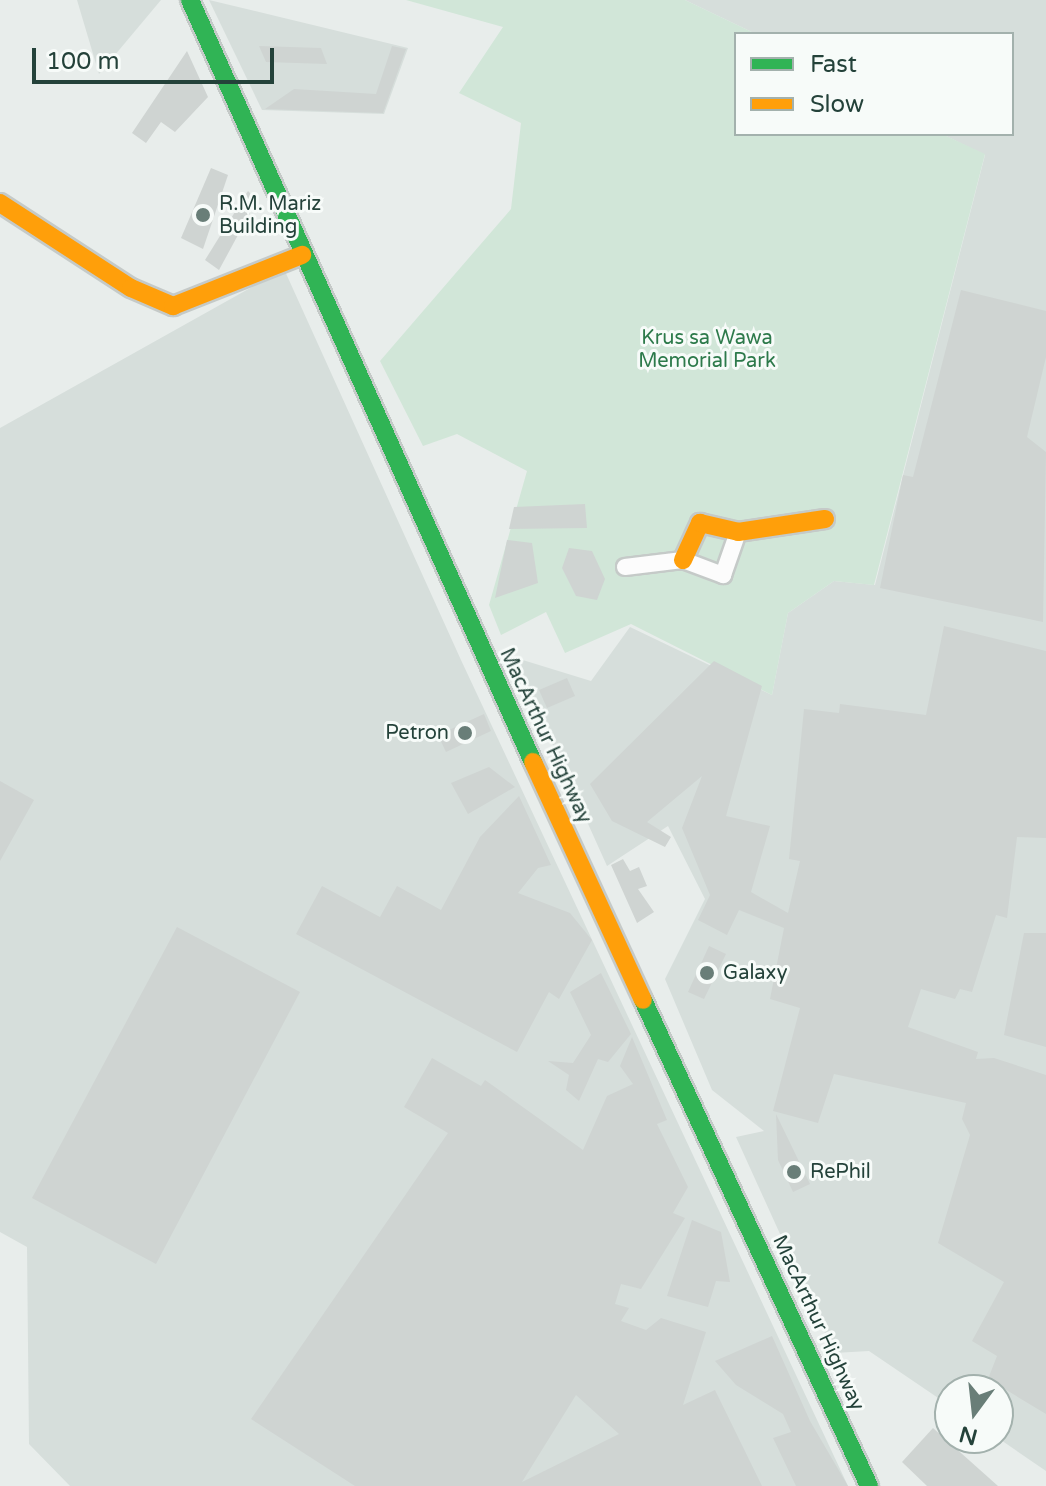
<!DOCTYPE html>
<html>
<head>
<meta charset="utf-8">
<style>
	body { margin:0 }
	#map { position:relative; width:1046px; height:1486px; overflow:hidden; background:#e8edeb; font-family:"Varela Round",sans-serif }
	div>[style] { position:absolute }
	.built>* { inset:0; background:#d6dedb }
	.green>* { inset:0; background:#d1e6d8 }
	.building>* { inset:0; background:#cfd4d2 }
	.roads { filter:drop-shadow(2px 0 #c5cac8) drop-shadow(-2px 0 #c5cac8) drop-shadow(0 2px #c5cac8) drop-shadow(0 -2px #c5cac8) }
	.street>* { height:16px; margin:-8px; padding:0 8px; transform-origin:8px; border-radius:8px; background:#fcfcfc }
	.fast>* { height:18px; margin:-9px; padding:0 9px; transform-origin:9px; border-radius:9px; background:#30b455 }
	.slow>* { height:18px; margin:-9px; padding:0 9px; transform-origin:9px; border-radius:9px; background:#ff9f0a }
	.dots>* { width:22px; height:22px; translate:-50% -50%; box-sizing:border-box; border:4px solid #f7fbf9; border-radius:50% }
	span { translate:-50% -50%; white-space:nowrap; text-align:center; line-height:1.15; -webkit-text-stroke:6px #f7fbf9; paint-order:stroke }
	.poi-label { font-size:20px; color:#24423a }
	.left { translate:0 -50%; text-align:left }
	.right { translate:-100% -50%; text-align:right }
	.park-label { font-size:20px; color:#2d7a4b }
	.street-label { font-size:20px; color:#24423a }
	.legend { position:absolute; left:734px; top:32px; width:280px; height:104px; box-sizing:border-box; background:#f7fbf9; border:2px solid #a3b1ad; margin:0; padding:10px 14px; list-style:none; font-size:24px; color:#24423a }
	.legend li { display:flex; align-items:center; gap:16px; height:40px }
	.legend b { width:40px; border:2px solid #a3b1ad }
	.north { position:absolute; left:934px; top:1374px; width:80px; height:80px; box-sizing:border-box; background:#f7fbf9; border:2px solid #a3b1ad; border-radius:50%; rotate:195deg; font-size:22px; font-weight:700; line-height:32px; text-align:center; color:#24423a }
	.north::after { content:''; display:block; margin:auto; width:28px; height:36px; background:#697e78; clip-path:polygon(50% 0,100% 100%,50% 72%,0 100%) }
	.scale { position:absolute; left:32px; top:48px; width:242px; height:36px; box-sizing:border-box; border:4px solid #24423a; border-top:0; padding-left:10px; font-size:24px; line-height:28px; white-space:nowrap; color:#24423a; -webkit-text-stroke:6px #f7fbf9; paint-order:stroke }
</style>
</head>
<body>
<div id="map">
	<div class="built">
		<div style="clip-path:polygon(77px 0,161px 0,99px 74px)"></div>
		<div style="clip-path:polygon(209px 0,408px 48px,384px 114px,262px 110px)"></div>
		<div style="clip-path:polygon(685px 0,1046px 0,1046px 1471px,998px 1438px,998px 1390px,950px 1390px,950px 1406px,869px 1351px,834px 1353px,736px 1137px,764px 1131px,712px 1090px,665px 979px,705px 899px,668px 826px,607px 866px,513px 657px,591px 681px,630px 627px,772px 695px,788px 613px,834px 581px,875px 585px,985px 155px,942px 134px,1012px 134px,1012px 34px,756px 34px)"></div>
		<div style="clip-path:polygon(284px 269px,461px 660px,848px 1486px,70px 1486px,29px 1444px,27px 1247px,0 1232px,0 428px)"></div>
	</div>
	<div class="green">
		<div style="clip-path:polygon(406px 0,685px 0,756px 34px,736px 34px,736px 134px,942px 134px,985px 154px,874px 585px,834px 581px,788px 613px,772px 695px,631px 624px,565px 653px,546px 612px,501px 635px,489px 605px,527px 471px,457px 434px,423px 446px,380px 361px,511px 209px,521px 123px,459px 93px,503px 27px)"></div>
	</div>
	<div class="building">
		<div style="clip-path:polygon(259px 46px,321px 48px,327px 64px,266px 62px)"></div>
		<div style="clip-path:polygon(392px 46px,406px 49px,383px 113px,265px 109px,294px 89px,376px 94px)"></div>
		<div style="clip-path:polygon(187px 51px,208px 97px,175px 132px,161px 122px,146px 143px,132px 133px)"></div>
		<div style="clip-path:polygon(211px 168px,228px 175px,203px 249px,181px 238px)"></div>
		<div style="clip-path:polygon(248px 191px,257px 200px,219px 270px,205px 260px)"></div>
		<div style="clip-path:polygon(961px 290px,1046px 311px,1046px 357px,1027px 437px,1046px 452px,1043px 622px,880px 588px,903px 475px,913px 477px)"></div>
		<div style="clip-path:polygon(585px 504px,587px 528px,509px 529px,514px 507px)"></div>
		<div style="clip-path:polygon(507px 540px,532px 543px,538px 583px,495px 598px)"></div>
		<div style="clip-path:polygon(569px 548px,592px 551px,605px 579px,597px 600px,576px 596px,562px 568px)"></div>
		<div style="clip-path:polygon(944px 626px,1046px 651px,1046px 838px,1017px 837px,1007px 918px,996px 915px,972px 992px,960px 989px,955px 999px,921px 989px,908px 1027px,978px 1052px,976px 1059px,994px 1058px,1046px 1075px,1046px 1414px,988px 1379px,997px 1356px,972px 1341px,1004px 1282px,938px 1243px,970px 1135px,962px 1119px,966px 1103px,834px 1074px,818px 1123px,773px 1111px,800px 1008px,770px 999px,784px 928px,739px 910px,727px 935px,698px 920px,710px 895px,682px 828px,702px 776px,647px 822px,671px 837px,665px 847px,612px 821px,590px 784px,714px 661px,762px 686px,726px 816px,770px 826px,751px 892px,788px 913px,800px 861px,789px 859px,804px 709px,839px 713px,840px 704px,926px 715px)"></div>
		<div style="clip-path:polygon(567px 678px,575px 696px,547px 708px,539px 690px)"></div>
		<div style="clip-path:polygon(484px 714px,491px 731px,446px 752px,438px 735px)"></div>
		<div style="clip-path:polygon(489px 767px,515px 787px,468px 814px,451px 783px)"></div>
		<div style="clip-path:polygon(0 781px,34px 800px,0 861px)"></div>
		<div style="clip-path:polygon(519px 796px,551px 865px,538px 868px,518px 893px,570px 913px,592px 940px,559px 999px,549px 992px,517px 1052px,296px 934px,322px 886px,380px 917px,397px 886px,441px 910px,480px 837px)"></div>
		<div style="clip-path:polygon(623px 859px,630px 871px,639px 867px,647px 886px,638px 889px,654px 912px,637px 923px,611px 865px)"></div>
		<div style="clip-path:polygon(177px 927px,300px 992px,156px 1264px,32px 1198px)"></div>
		<div style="clip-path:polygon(1024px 933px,1046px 933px,1046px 1047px,1004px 1035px)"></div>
		<div style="clip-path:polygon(709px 946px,726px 954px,704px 999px,688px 992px)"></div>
		<div style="clip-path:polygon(601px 973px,631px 1034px,608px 1062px,598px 1059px,579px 1101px,566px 1090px,569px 1075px,548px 1061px,573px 1063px,591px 1035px,570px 992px)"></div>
		<div style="clip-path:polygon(evenodd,632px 1037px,667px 1120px,657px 1124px,688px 1187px,673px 1213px,685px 1218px,641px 1289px,621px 1284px,615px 1304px,629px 1308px,621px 1321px,646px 1330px,661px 1318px,706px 1332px,683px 1405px,715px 1390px,762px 1486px,355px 1486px,251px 1419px,448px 1133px,404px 1107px,432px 1058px,481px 1086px,485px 1080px,583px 1150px,607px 1096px,633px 1084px,620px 1066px,632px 1037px,576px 1395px,619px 1434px,522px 1482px,576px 1395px)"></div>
		<div style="clip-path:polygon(776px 1114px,810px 1184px,793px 1192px,778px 1160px)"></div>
		<div style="clip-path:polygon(692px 1220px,721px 1232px,730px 1282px,716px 1281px,708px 1307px,667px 1296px)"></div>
		<div style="clip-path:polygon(772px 1336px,810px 1421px,848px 1486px,796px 1486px,773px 1438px,791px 1432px,783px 1414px,736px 1385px,715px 1361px)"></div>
		<div style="clip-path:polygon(933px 1428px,998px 1486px,927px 1486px,902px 1462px)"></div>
	</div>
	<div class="roads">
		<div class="street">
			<div style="left:625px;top:567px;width:58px;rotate:-6.9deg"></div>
			<div style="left:683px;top:560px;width:43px;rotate:20.6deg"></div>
			<div style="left:723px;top:575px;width:46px;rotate:-70.8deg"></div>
		</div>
		<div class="fast">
			<div style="left:190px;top:0;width:836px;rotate:65.77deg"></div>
			<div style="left:643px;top:1000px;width:536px;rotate:65.06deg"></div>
		</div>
		<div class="slow">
			<div style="left:0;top:203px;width:156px;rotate:33deg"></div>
			<div style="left:131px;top:288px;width:46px;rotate:23.2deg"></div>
			<div style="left:173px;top:306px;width:139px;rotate:-21.6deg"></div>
			<div style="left:683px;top:560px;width:41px;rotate:-65.3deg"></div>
			<div style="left:700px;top:523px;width:39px;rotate:13deg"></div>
			<div style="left:738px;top:532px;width:88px;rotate:-8.5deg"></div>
			<div style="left:533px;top:762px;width:262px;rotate:65.2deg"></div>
		</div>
	</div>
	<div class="dots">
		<div style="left:203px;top:215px;background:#697e78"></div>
		<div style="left:465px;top:733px;background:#697e78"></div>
		<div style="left:707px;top:973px;background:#697e78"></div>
		<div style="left:794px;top:1172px;background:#697e78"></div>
	</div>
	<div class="poi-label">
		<span class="left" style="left:219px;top:216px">R.M. Mariz<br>Building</span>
		<span class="right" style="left:449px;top:733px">Petron</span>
		<span class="left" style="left:723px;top:973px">Galaxy</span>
		<span class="left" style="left:810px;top:1172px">RePhil</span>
	</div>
	<div class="park-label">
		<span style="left:707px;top:350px">Krus sa Wawa<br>Memorial Park</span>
	</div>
	<div class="street-label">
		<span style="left:545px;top:736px;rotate:65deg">MacArthur Highway</span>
		<span style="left:818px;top:1323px;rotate:65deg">MacArthur Highway</span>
	</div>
	<ul class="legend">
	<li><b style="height:10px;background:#30b455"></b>Fast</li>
	<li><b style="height:10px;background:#ff9f0a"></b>Slow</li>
	</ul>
	<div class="north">N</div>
	<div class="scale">100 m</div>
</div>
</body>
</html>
